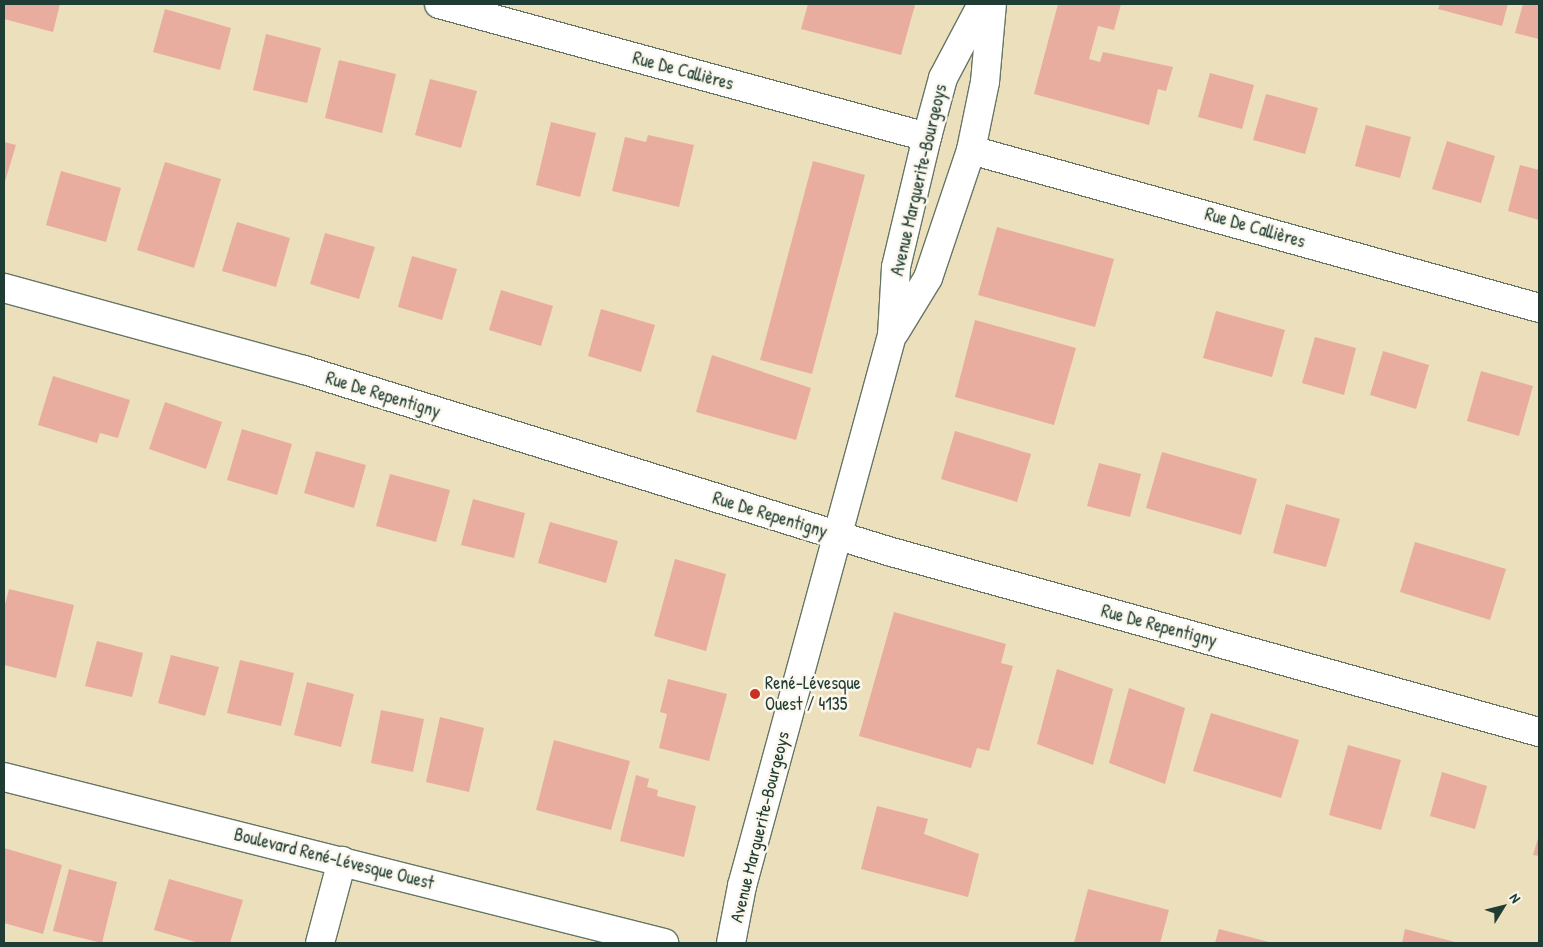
<!DOCTYPE html>
<html>
<head>
<meta charset="utf-8">
<style>
	body { margin:0 }
	#map { position:relative; width:1543px; height:947px; overflow:hidden; background:#ecdfbc; font-family:"Patrick Hand",sans-serif }
	div>[style] { position:absolute }
	.building>* { inset:0; background:#e9ad9f }
	.roads { filter:drop-shadow(1px 0 #677664) drop-shadow(-1px 0 #677664) drop-shadow(0 1px #677664) drop-shadow(0 -1px #677664) }
	.minor>* { height:28px; margin:-14px; padding:0 14px; transform-origin:14px; border-radius:14px; background:#fff }
	.secondary>* { height:28px; margin:-14px; padding:0 14px; transform-origin:14px; border-radius:14px; background:#fff }
	.dots>* { width:14px; height:14px; translate:-50% -50%; box-sizing:border-box; border:2px solid #fbf7ec; border-radius:50% }
	span { translate:-50% -50%; white-space:nowrap; text-align:center; line-height:1.15; -webkit-text-stroke:5px #fbf7ec; paint-order:stroke }
	.street-label { font-size:18px; color:#1f3d34 }
	.poi-label { font-size:18px; color:#1f3d34 }
	.left { translate:0 -50%; text-align:left }
	.frame { position:absolute; inset:0; border:5px solid #1f3d34; pointer-events:none }
	.north { position:absolute; left:1478px; top:882px; width:50px; height:50px; -webkit-text-stroke:4px #fbf7ec; paint-order:stroke; rotate:54deg; font-size:14px; font-weight:700; line-height:20px; text-align:center; color:#1f3d34 }
	.north::after { content:''; display:block; margin:auto; width:18px; height:22px; background:#1f3d34; clip-path:polygon(50% 0,100% 100%,50% 72%,0 100%) }
</style>
</head>
<body>
<div id="map">
	<div class="building">
		<div style="clip-path:polygon(4px 4px,60px 4px,53px 32px,4px 19px)"></div>
		<div style="clip-path:polygon(808px 4px,909px 4px,915px 5px,901px 55px,801px 29px)"></div>
		<div style="clip-path:polygon(1058px 4px,1121px 4px,1114px 30px,1098px 26px,1089px 59px,1100px 62px,1103px 52px,1173px 67px,1166px 91px,1158px 89px,1149px 125px,1034px 94px)"></div>
		<div style="clip-path:polygon(1440px 4px,1508px 4px,1502px 26px,1438px 9px)"></div>
		<div style="clip-path:polygon(1523px 4px,1539px 4px,1539px 39px,1515px 33px)"></div>
		<div style="clip-path:polygon(165px 9px,231px 28px,220px 70px,153px 52px)"></div>
		<div style="clip-path:polygon(266px 34px,321px 48px,307px 103px,253px 90px)"></div>
		<div style="clip-path:polygon(339px 60px,396px 74px,382px 133px,325px 118px)"></div>
		<div style="clip-path:polygon(1210px 73px,1254px 85px,1242px 129px,1198px 117px)"></div>
		<div style="clip-path:polygon(430px 79px,477px 91px,461px 148px,415px 135px)"></div>
		<div style="clip-path:polygon(1266px 94px,1318px 108px,1305px 154px,1253px 140px)"></div>
		<div style="clip-path:polygon(551px 122px,596px 133px,580px 197px,536px 185px)"></div>
		<div style="clip-path:polygon(1366px 125px,1411px 137px,1400px 178px,1355px 166px)"></div>
		<div style="clip-path:polygon(648px 135px,694px 145px,679px 207px,612px 191px,625px 137px,646px 142px)"></div>
		<div style="clip-path:polygon(1447px 141px,1495px 156px,1481px 203px,1432px 189px)"></div>
		<div style="clip-path:polygon(4px 142px,16px 145px,4px 185px)"></div>
		<div style="clip-path:polygon(813px 161px,865px 175px,812px 374px,760px 360px)"></div>
		<div style="clip-path:polygon(165px 162px,221px 179px,194px 268px,137px 250px)"></div>
		<div style="clip-path:polygon(1520px 165px,1539px 170px,1539px 220px,1508px 211px)"></div>
		<div style="clip-path:polygon(61px 171px,121px 188px,106px 242px,46px 225px)"></div>
		<div style="clip-path:polygon(237px 222px,290px 238px,276px 287px,222px 271px)"></div>
		<div style="clip-path:polygon(997px 227px,1114px 259px,1095px 327px,978px 295px)"></div>
		<div style="clip-path:polygon(325px 233px,375px 247px,359px 299px,310px 284px)"></div>
		<div style="clip-path:polygon(412px 256px,457px 269px,442px 320px,398px 307px)"></div>
		<div style="clip-path:polygon(501px 290px,553px 306px,541px 346px,489px 330px)"></div>
		<div style="clip-path:polygon(601px 309px,655px 325px,641px 372px,588px 356px)"></div>
		<div style="clip-path:polygon(1216px 311px,1285px 330px,1272px 377px,1203px 358px)"></div>
		<div style="clip-path:polygon(975px 320px,1076px 348px,1054px 425px,955px 397px)"></div>
		<div style="clip-path:polygon(1315px 337px,1356px 348px,1344px 395px,1302px 383px)"></div>
		<div style="clip-path:polygon(1383px 351px,1429px 365px,1416px 409px,1370px 395px)"></div>
		<div style="clip-path:polygon(712px 355px,811px 388px,796px 440px,696px 412px)"></div>
		<div style="clip-path:polygon(1481px 371px,1533px 386px,1519px 436px,1467px 421px)"></div>
		<div style="clip-path:polygon(53px 376px,130px 400px,118px 438px,100px 433px,97px 443px,38px 425px)"></div>
		<div style="clip-path:polygon(165px 402px,222px 422px,206px 469px,149px 449px)"></div>
		<div style="clip-path:polygon(242px 429px,292px 444px,277px 495px,227px 480px)"></div>
		<div style="clip-path:polygon(955px 431px,1031px 454px,1017px 502px,941px 479px)"></div>
		<div style="clip-path:polygon(316px 451px,366px 465px,354px 508px,304px 493px)"></div>
		<div style="clip-path:polygon(1162px 452px,1257px 479px,1241px 535px,1146px 508px)"></div>
		<div style="clip-path:polygon(1099px 463px,1141px 474px,1130px 517px,1087px 506px)"></div>
		<div style="clip-path:polygon(390px 474px,450px 490px,436px 542px,376px 526px)"></div>
		<div style="clip-path:polygon(473px 499px,525px 513px,514px 558px,461px 545px)"></div>
		<div style="clip-path:polygon(1286px 504px,1340px 519px,1326px 567px,1273px 553px)"></div>
		<div style="clip-path:polygon(550px 522px,618px 541px,606px 583px,538px 563px)"></div>
		<div style="clip-path:polygon(1415px 542px,1506px 569px,1490px 620px,1400px 592px)"></div>
		<div style="clip-path:polygon(675px 559px,726px 574px,706px 651px,654px 636px)"></div>
		<div style="clip-path:polygon(9px 589px,74px 605px,56px 678px,4px 665px,4px 608px)"></div>
		<div style="clip-path:polygon(894px 612px,1006px 644px,1001px 663px,1013px 666px,989px 751px,977px 748px,971px 768px,859px 736px)"></div>
		<div style="clip-path:polygon(97px 641px,143px 653px,132px 697px,85px 686px)"></div>
		<div style="clip-path:polygon(171px 655px,219px 667px,205px 716px,158px 703px)"></div>
		<div style="clip-path:polygon(240px 660px,294px 673px,281px 726px,227px 713px)"></div>
		<div style="clip-path:polygon(1057px 669px,1113px 689px,1093px 765px,1037px 744px)"></div>
		<div style="clip-path:polygon(668px 679px,727px 694px,709px 761px,659px 748px,667px 714px,660px 712px)"></div>
		<div style="clip-path:polygon(307px 682px,354px 694px,341px 747px,294px 735px)"></div>
		<div style="clip-path:polygon(1129px 688px,1185px 708px,1165px 784px,1109px 763px)"></div>
		<div style="clip-path:polygon(381px 710px,424px 719px,413px 772px,371px 763px)"></div>
		<div style="clip-path:polygon(1211px 713px,1299px 740px,1281px 798px,1193px 771px)"></div>
		<div style="clip-path:polygon(440px 717px,484px 728px,469px 792px,426px 782px)"></div>
		<div style="clip-path:polygon(554px 740px,630px 761px,611px 830px,536px 810px)"></div>
		<div style="clip-path:polygon(1348px 745px,1401px 760px,1381px 830px,1329px 815px)"></div>
		<div style="clip-path:polygon(1442px 772px,1487px 786px,1475px 829px,1430px 816px)"></div>
		<div style="clip-path:polygon(636px 775px,649px 779px,647px 787px,658px 790px,657px 796px,696px 806px,684px 857px,620px 841px)"></div>
		<div style="clip-path:polygon(877px 806px,928px 819px,924px 834px,979px 854px,968px 897px,861px 869px)"></div>
		<div style="clip-path:polygon(1539px 835px,1539px 856px,1533px 855px)"></div>
		<div style="clip-path:polygon(4px 848px,62px 865px,43px 934px,4px 923px)"></div>
		<div style="clip-path:polygon(69px 869px,117px 882px,102px 943px,53px 931px)"></div>
		<div style="clip-path:polygon(169px 879px,243px 900px,230px 943px,199px 943px,154px 930px)"></div>
		<div style="clip-path:polygon(1088px 889px,1169px 910px,1160px 943px,1074px 943px)"></div>
		<div style="clip-path:polygon(1219px 929px,1273px 943px,1215px 943px)"></div>
		<div style="clip-path:polygon(1405px 929px,1459px 943px,1402px 943px)"></div>
	</div>
	<div class="roads">
		<div class="minor">
			<div style="left:439px;top:4px;width:506px;rotate:15.25deg"></div>
			<div style="left:971px;top:150px;width:590px;rotate:15.54deg"></div>
			<div style="left:4px;top:288px;width:311px;rotate:15.3deg"></div>
			<div style="left:304px;top:370px;width:611px;rotate:17.22deg"></div>
			<div style="left:888px;top:551px;width:676px;rotate:15.54deg"></div>
			<div style="left:895px;top:332px;width:63px;rotate:-58.6deg"></div>
			<div style="left:928px;top:278px;width:135px;rotate:-71.4deg"></div>
			<div style="left:971px;top:150px;width:69px;rotate:-78.4deg"></div>
			<div style="left:985px;top:82px;width:78px;rotate:-84.9deg"></div>
			<div style="left:320px;top:943px;width:85px;rotate:-75deg"></div>
			<div style="left:731px;top:943px;width:58px;rotate:-79.1deg"></div>
			<div style="left:742px;top:886px;width:571px;rotate:-74.77deg"></div>
			<div style="left:892px;top:335px;width:68px;rotate:-86.6deg"></div>
			<div style="left:896px;top:267px;width:134px;rotate:-76.6deg"></div>
			<div style="left:927px;top:137px;width:61px;rotate:-74.8deg"></div>
			<div style="left:943px;top:78px;width:84px;rotate:-62.2deg"></div>
		</div>
		<div class="secondary">
			<div style="left:4px;top:777px;width:681px;rotate:14.12deg"></div>
		</div>
	</div>
	<div class="dots">
		<div style="left:755px;top:694px;background:#c8321e"></div>
	</div>
	<div class="street-label">
		<span style="left:683px;top:71px;rotate:15deg">Rue De Callières</span>
		<span style="left:919px;top:180px;rotate:-77deg">Avenue Marguerite-Bourgeoys</span>
		<span style="left:1255px;top:228px;rotate:16deg">Rue De Callières</span>
		<span style="left:383px;top:395px;rotate:17deg">Rue De Repentigny</span>
		<span style="left:770px;top:515px;rotate:17deg">Rue De Repentigny</span>
		<span style="left:1159px;top:626px;rotate:15deg">Rue De Repentigny</span>
		<span style="left:760px;top:827px;rotate:-76deg">Avenue Marguerite-Bourgeoys</span>
		<span style="left:334px;top:859px;rotate:14deg">Boulevard René-Lévesque Ouest</span>
	</div>
	<div class="poi-label">
		<span class="left" style="left:765px;top:694px">René-Lévesque<br>Ouest / 4135</span>
	</div>
	<div class="frame"></div>
	<div class="north">N</div>
</div>
</body>
</html>
